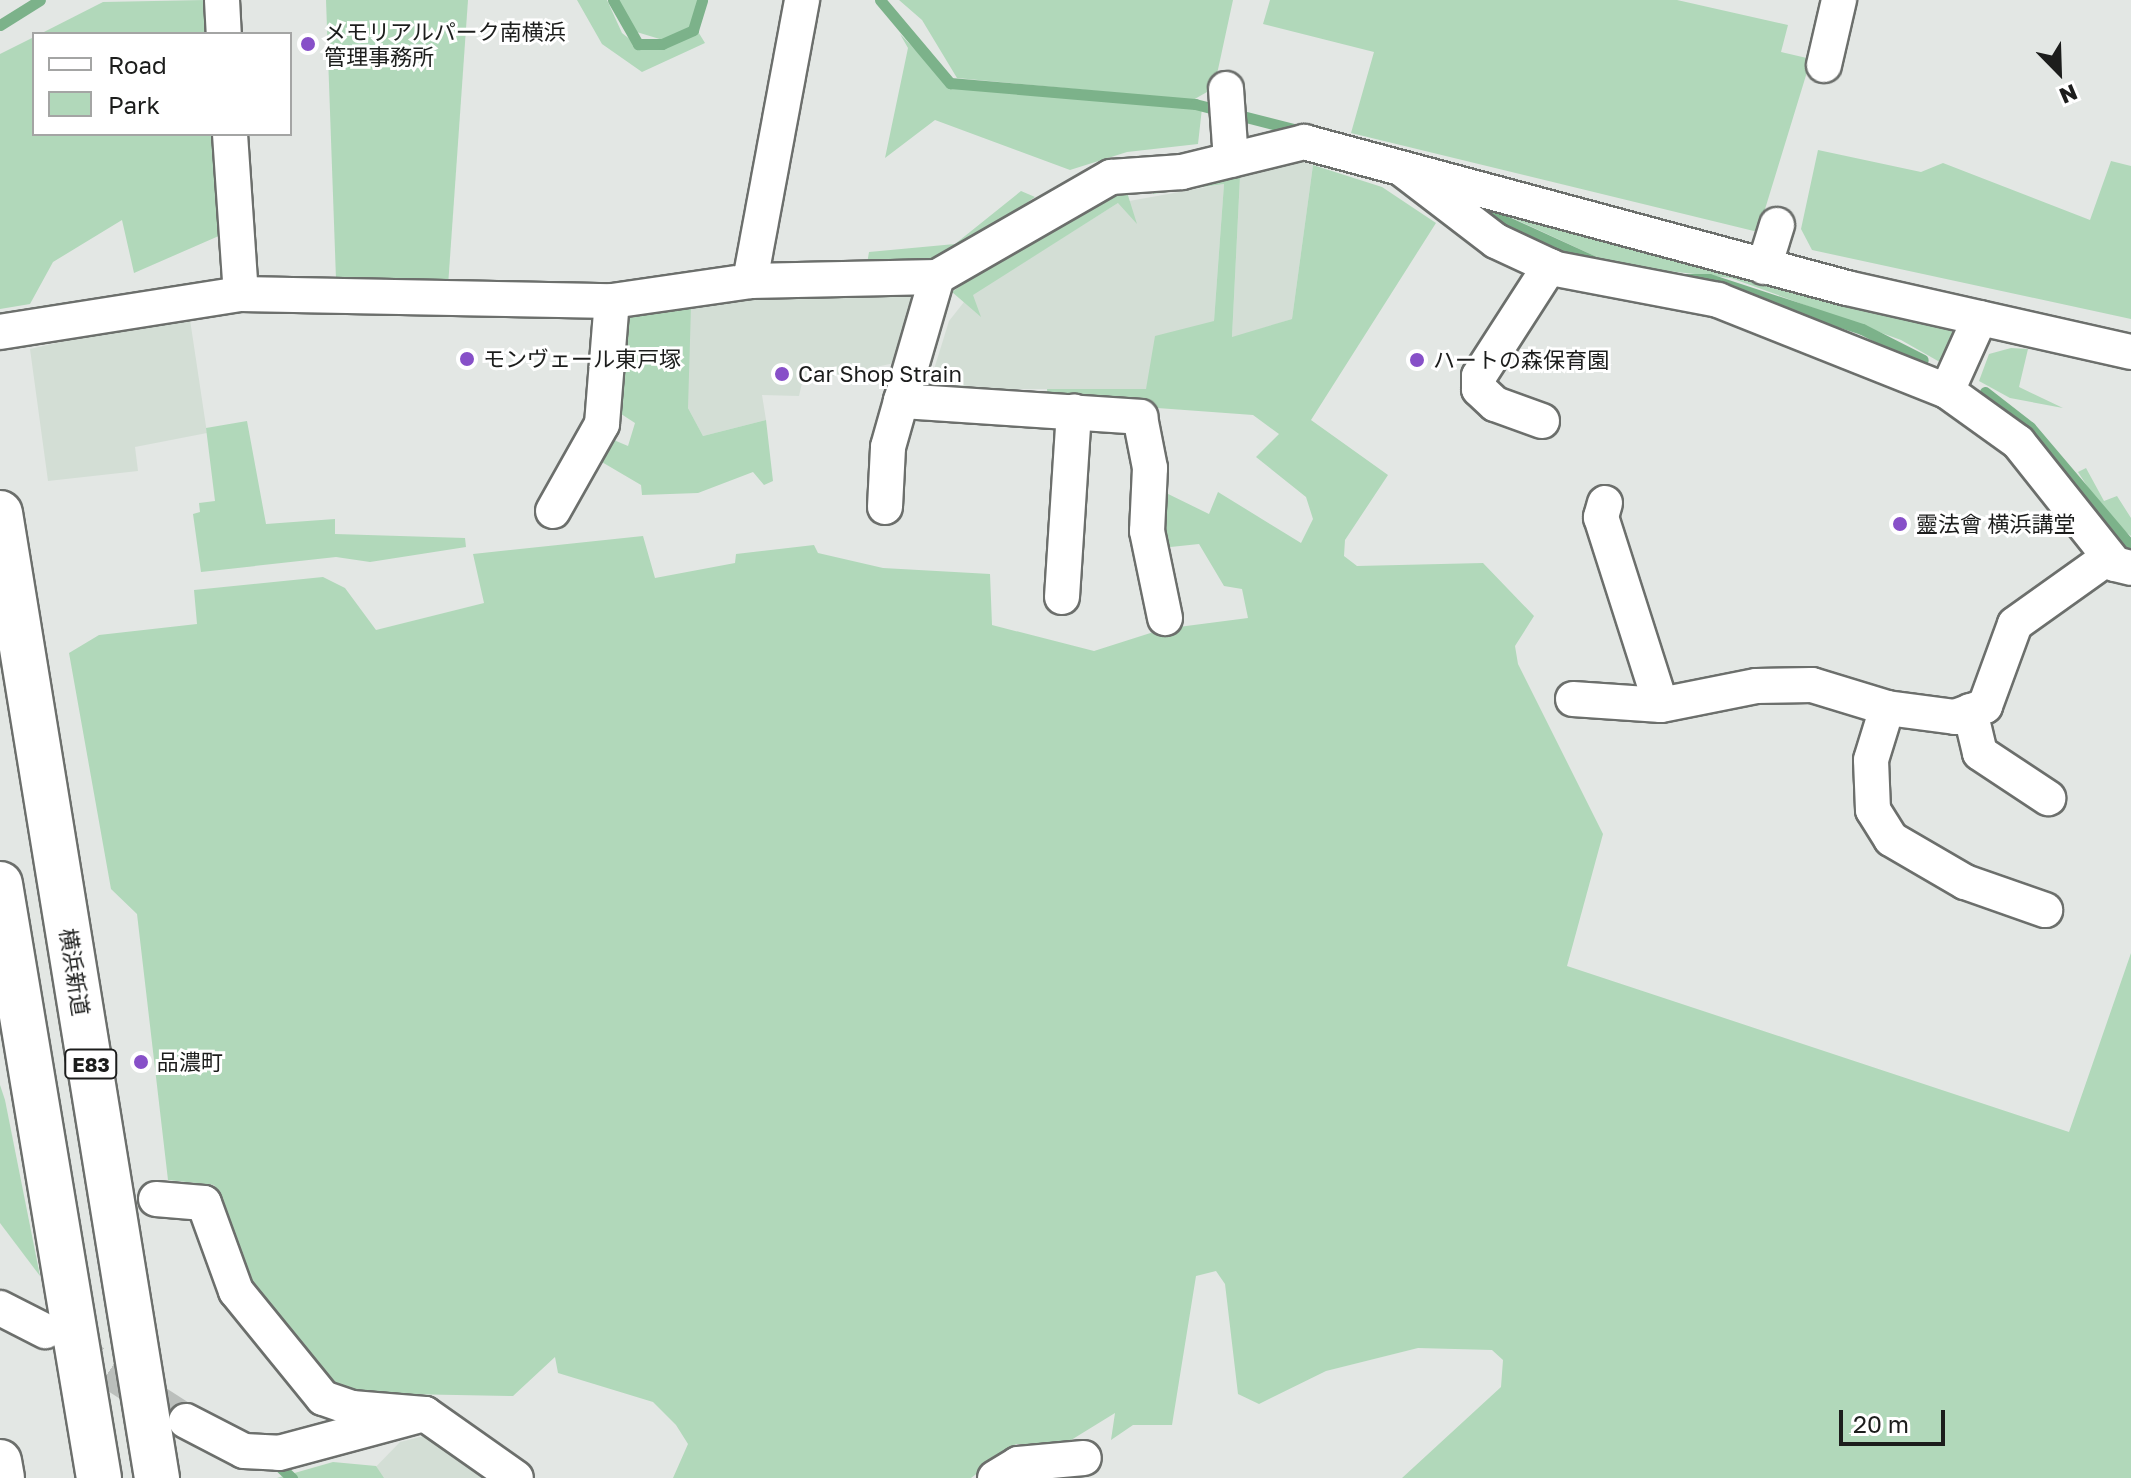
<!DOCTYPE html>
<html>
<head>
<meta charset="utf-8">
<style>
	body { margin:0 }
	#map { position:relative; width:2131px; height:1478px; overflow:hidden; background:#e3e7e4; font-family:"Golos Text","Noto Sans JP",sans-serif }
	div>[style] { position:absolute }
	.built>* { inset:0; background:#d3ded5 }
	.green>* { inset:0; background:#b1d8ba }
	.stream>* { height:11px; margin:-5.5px; padding:0 5.5px; transform-origin:5.5px; border-radius:5.5px; background:#7cb28a }
	.minor-tunnel>* { height:34px; margin-top:-17px; transform-origin:0; background:repeating-linear-gradient(90deg,#bbbfbc 0 34px,transparent 0 51px) }
	.roads { filter:drop-shadow(2px 0 #6c6f6c) drop-shadow(-2px 0 #6c6f6c) drop-shadow(0 2px #6c6f6c) drop-shadow(0 -2px #6c6f6c) }
	.minor>* { height:34px; margin:-17px; padding:0 17px; transform-origin:17px; border-radius:17px; background:#fff }
	.tertiary>* { height:42px; margin:-21px; padding:0 21px; transform-origin:21px; border-radius:21px; background:#fff }
	.trunk>* { height:44px; margin:-22px; padding:0 22px; transform-origin:22px; border-radius:22px; background:#fff }
	.dots>* { width:22px; height:22px; translate:-50% -50%; box-sizing:border-box; border:4px solid #fff; border-radius:50% }
	span { translate:-50% -50%; white-space:nowrap; text-align:center; line-height:1.15; -webkit-text-stroke:6px #fff; paint-order:stroke }
	.shield-label span { padding:2px 6px; background:#fff; border:2px solid; border-radius:6px; -webkit-text-stroke-width:0 }
	.shield-label { font-size:20px; color:#1c1d1c; font-weight:700 }
	.poi-label { font-size:22px; color:#1c1d1c }
	.left { translate:0 -50%; text-align:left }
	.street-label { font-size:22px; color:#1c1d1c }
	.legend { position:absolute; left:32px; top:32px; width:260px; height:104px; box-sizing:border-box; background:#fff; border:2px solid #a4a5a4; margin:0; padding:10px 14px; list-style:none; font-size:24px; color:#1c1d1c }
	.legend li { display:flex; align-items:center; gap:16px; height:40px }
	.legend b { width:40px; border:2px solid #a4a5a4 }
	.north { position:absolute; left:2019px; top:32px; width:80px; height:80px; -webkit-text-stroke:6px #fff; paint-order:stroke; rotate:157deg; font-size:22px; font-weight:700; line-height:32px; text-align:center; color:#1c1d1c }
	.north::after { content:''; display:block; margin:auto; width:28px; height:36px; background:#1c1d1c; clip-path:polygon(50% 0,100% 100%,50% 72%,0 100%) }
	.scale { position:absolute; left:1839px; top:1410px; width:106px; height:36px; box-sizing:border-box; border:4px solid #1c1d1c; border-top:0; padding-left:10px; font-size:24px; line-height:28px; white-space:nowrap; color:#1c1d1c; -webkit-text-stroke:6px #fff; paint-order:stroke }
</style>
</head>
<body>
<div id="map">
	<div class="built">
		<div style="clip-path:polygon(1298px 160px,1313px 165px,1292px 319px,1232px 338px,1240px 177px)"></div>
		<div style="clip-path:polygon(1224px 184px,1214px 321px,1146px 389px,941px 389px,931px 379px,949px 321px,968px 297px,1118px 203px)"></div>
		<div style="clip-path:polygon(910px 293px,917px 311px,899px 362px,802px 383px,799px 396px,762px 395px,766px 420px,703px 436px,688px 408px,684px 373px,691px 307px,773px 294px)"></div>
		<div style="clip-path:polygon(189px 313px,207px 433px,135px 447px,138px 471px,48px 481px,30px 349px)"></div>
		<div style="clip-path:polygon(424px 1436px,450px 1443px,495px 1478px,365px 1478px,400px 1442px)"></div>
	</div>
	<div class="green">
		<div style="clip-path:polygon(205px 0,208px 34px,40px 34px,103px 2px)"></div>
		<div style="clip-path:polygon(326px 0,468px 0,448px 286px,336px 279px)"></div>
		<div style="clip-path:polygon(577px 0,607px 0,622px 33px,642px 49px,671px 46px,697px 30px,705px 43px,642px 72px,602px 44px)"></div>
		<div style="clip-path:polygon(617px 0,698px 0,690px 27px,663px 40px,630px 30px)"></div>
		<div style="clip-path:polygon(899px 0,1233px 0,1214px 88px,1193px 100px,957px 78px,922px 20px)"></div>
		<div style="clip-path:polygon(1270px 0,1677px 0,1788px 25px,1781px 52px,1811px 59px,1758px 232px,1351px 133px,1374px 52px,1263px 24px)"></div>
		<div style="clip-path:polygon(900px 34px,949px 85px,1202px 108px,1198px 144px,1127px 152px,1070px 170px,935px 120px,885px 158px,908px 48px)"></div>
		<div style="clip-path:polygon(34px 37px,34px 134px,214px 134px,221px 235px,134px 273px,122px 220px,53px 262px,30px 304px,0 309px,0 54px)"></div>
		<div style="clip-path:polygon(1818px 150px,1921px 172px,1943px 163px,2090px 220px,2111px 161px,2131px 166px,2131px 319px,1812px 250px,1801px 229px)"></div>
		<div style="clip-path:polygon(1313px 165px,1382px 187px,1436px 223px,1311px 420px,1388px 475px,1345px 540px,1344px 556px,1357px 566px,1483px 563px,1534px 616px,1515px 646px,1518px 664px,1603px 834px,1567px 966px,2069px 1132px,2131px 953px,2131px 1478px,1402px 1478px,1501px 1387px,1503px 1360px,1492px 1350px,1418px 1348px,1326px 1371px,1259px 1404px,1238px 1394px,1225px 1284px,1216px 1271px,1196px 1276px,1172px 1425px,1133px 1425px,1111px 1440px,1115px 1413px,1063px 1445px,1016px 1444px,971px 1478px,673px 1478px,688px 1444px,676px 1425px,653px 1402px,558px 1373px,555px 1357px,513px 1396px,349px 1393px,320px 1376px,255px 1292px,214px 1185px,168px 1180px,137px 914px,111px 889px,69px 653px,99px 635px,197px 624px,194px 590px,323px 577px,345px 588px,376px 630px,484px 603px,473px 554px,643px 536px,655px 578px,735px 563px,736px 554px,814px 545px,818px 553px,883px 568px,990px 574px,992px 625px,1094px 651px,1163px 629px,1248px 618px,1242px 589px,1224px 586px,1199px 544px,1161px 548px,1162px 491px,1209px 514px,1218px 492px,1301px 543px,1313px 519px,1306px 497px,1256px 457px,1279px 434px,1253px 415px,1048px 400px,1047px 389px,1146px 389px,1155px 336px,1214px 321px,1224px 184px,1153px 194px,1152px 184px,1240px 177px,1232px 337px,1292px 319px)"></div>
		<div style="clip-path:polygon(1126px 189px,1137px 224px,1118px 203px,973px 295px,981px 317px,952px 292px,1049px 224px)"></div>
		<div style="clip-path:polygon(1021px 191px,1035px 197px,942px 262px,867px 264px,869px 252px,955px 244px)"></div>
		<div style="clip-path:polygon(1489px 207px,1951px 330px,1958px 346px,1945px 365px,1901px 340px,1731px 278px,1614px 265px)"></div>
		<div style="clip-path:polygon(691px 307px,688px 408px,703px 436px,766px 420px,773px 481px,764px 485px,753px 472px,698px 493px,642px 495px,641px 485px,595px 458px,609px 438px,628px 446px,635px 423px,615px 410px,620px 312px)"></div>
		<div style="clip-path:polygon(2011px 348px,2028px 349px,2019px 387px,2063px 408px,2010px 398px,1979px 381px,1989px 354px)"></div>
		<div style="clip-path:polygon(247px 421px,266px 524px,335px 519px,335px 534px,465px 538px,466px 547px,370px 562px,336px 557px,201px 572px,193px 514px,200px 512px,199px 503px,215px 501px,206px 428px)"></div>
		<div style="clip-path:polygon(2086px 468px,2104px 501px,2117px 496px,2131px 518px,2131px 536px,2107px 517px,2078px 472px)"></div>
		<div style="clip-path:polygon(0 1085px,5px 1100px,40px 1276px,0 1223px)"></div>
		<div style="clip-path:polygon(333px 1462px,376px 1466px,384px 1478px,277px 1478px)"></div>
	</div>
	<div class="stream">
		<div style="left:613px;top:0;width:51px;rotate:60.4deg"></div>
		<div style="left:638px;top:44px;width:24px"></div>
		<div style="left:662px;top:44px;width:34px;rotate:-24deg"></div>
		<div style="left:693px;top:30px;width:31px;rotate:-73deg"></div>
		<div style="left:880px;top:0;width:109px;rotate:49.9deg"></div>
		<div style="left:950px;top:83px;width:246px;rotate:4.9deg"></div>
		<div style="left:1195px;top:104px;width:114px;rotate:14.3deg"></div>
		<div style="left:0;top:25px;width:47px;rotate:-32deg"></div>
		<div style="left:1481px;top:210px;width:123px;rotate:24.5deg"></div>
		<div style="left:1687px;top:279px;width:22px"></div>
		<div style="left:1709px;top:279px;width:161px;rotate:18.1deg"></div>
		<div style="left:1862px;top:329px;width:68px;rotate:26.9deg"></div>
		<div style="left:1985px;top:392px;width:57px;rotate:37.9deg"></div>
		<div style="left:2030px;top:427px;width:156px;rotate:49.7deg"></div>
		<div style="left:279px;top:1466px;width:18px;rotate:43deg"></div>
	</div>
	<div class="minor-tunnel">
		<div style="left:66px;top:1344px;width:143px;rotate:32.7deg"></div>
	</div>
	<div class="roads">
		<div class="minor">
			<div style="left:222px;top:0;width:34px;rotate:87deg"></div>
			<div style="left:1824px;top:65px;width:67px;rotate:-77deg"></div>
			<div style="left:1226px;top:89px;width:71px;rotate:86deg"></div>
			<div style="left:230px;top:134px;width:160px;rotate:86.1deg"></div>
			<div style="left:1402px;top:169px;width:118px;rotate:37.5deg"></div>
			<div style="left:1496px;top:241px;width:66px;rotate:25deg"></div>
			<div style="left:1556px;top:269px;width:165px;rotate:10.8deg"></div>
			<div style="left:1718px;top:300px;width:246px;rotate:21.7deg"></div>
			<div style="left:1947px;top:391px;width:87px;rotate:35.7deg"></div>
			<div style="left:2018px;top:442px;width:156px;rotate:51.5deg"></div>
			<div style="left:2115px;top:564px;width:16px;rotate:14deg"></div>
			<div style="left:1764px;top:267px;width:44px;rotate:-72.8deg"></div>
			<div style="left:937px;top:277px;width:129px;rotate:106.2deg"></div>
			<div style="left:901px;top:401px;width:240px;rotate:3.8deg"></div>
			<div style="left:1140px;top:417px;width:52px;rotate:78.9deg"></div>
			<div style="left:1150px;top:468px;width:63px;rotate:92.7deg"></div>
			<div style="left:1147px;top:531px;width:89px;rotate:78.3deg"></div>
			<div style="left:750px;top:281px;width:286px;rotate:-79.5deg"></div>
			<div style="left:0;top:332px;width:244px;rotate:-9deg"></div>
			<div style="left:241px;top:294px;width:371px;rotate:1.1deg"></div>
			<div style="left:612px;top:301px;width:139px;rotate:-8.2deg"></div>
			<div style="left:750px;top:281px;width:187px;rotate:-1.2deg"></div>
			<div style="left:937px;top:277px;width:201px;rotate:-29.9deg"></div>
			<div style="left:1111px;top:177px;width:71px;rotate:-4deg"></div>
			<div style="left:1182px;top:172px;width:126px;rotate:-13.8deg"></div>
			<div style="left:1304px;top:142px;width:562px;rotate:15.05deg"></div>
			<div style="left:1847px;top:288px;width:291px;rotate:12.7deg"></div>
			<div style="left:1947px;top:391px;width:80px;rotate:-65.7deg"></div>
			<div style="left:1542px;top:421px;width:50px;rotate:-160.1deg"></div>
			<div style="left:1495px;top:404px;width:22px;rotate:-137deg"></div>
			<div style="left:1479px;top:389px;width:13px;rotate:-90deg"></div>
			<div style="left:1479px;top:376px;width:131px;rotate:-57.2deg"></div>
			<div style="left:1605px;top:503px;width:15px;rotate:106deg"></div>
			<div style="left:1601px;top:517px;width:197px;rotate:72.3deg"></div>
			<div style="left:885px;top:507px;width:60px;rotate:-87.1deg"></div>
			<div style="left:888px;top:447px;width:48px;rotate:-74.2deg"></div>
			<div style="left:553px;top:511px;width:100px;rotate:-60.6deg"></div>
			<div style="left:602px;top:424px;width:123px;rotate:-85.4deg"></div>
			<div style="left:1062px;top:597px;width:186px;rotate:-86.3deg"></div>
			<div style="left:1573px;top:699px;width:88px;rotate:3.9deg"></div>
			<div style="left:1661px;top:705px;width:97px;rotate:-11.3deg"></div>
			<div style="left:1756px;top:686px;width:56px;rotate:-1deg"></div>
			<div style="left:1812px;top:685px;width:78px;rotate:17deg"></div>
			<div style="left:1887px;top:708px;width:69px;rotate:7.5deg"></div>
			<div style="left:1955px;top:717px;width:32px;rotate:-20deg"></div>
			<div style="left:1985px;top:706px;width:87px;rotate:-69.9deg"></div>
			<div style="left:2015px;top:624px;width:115px;rotate:-35.5deg"></div>
			<div style="left:1887px;top:708px;width:54px;rotate:107.1deg"></div>
			<div style="left:1871px;top:760px;width:50px;rotate:87.7deg"></div>
			<div style="left:1873px;top:810px;width:34px;rotate:58deg"></div>
			<div style="left:1891px;top:839px;width:86px;rotate:30.2deg"></div>
			<div style="left:1965px;top:882px;width:85px;rotate:19.3deg"></div>
			<div style="left:1970px;top:711px;width:43px;rotate:76.6deg"></div>
			<div style="left:1980px;top:753px;width:82px;rotate:33.5deg"></div>
			<div style="left:156px;top:1199px;width:48px;rotate:4.8deg"></div>
			<div style="left:204px;top:1203px;width:94px;rotate:70deg"></div>
			<div style="left:236px;top:1291px;width:138px;rotate:50.9deg"></div>
			<div style="left:323px;top:1398px;width:31px;rotate:19deg"></div>
			<div style="left:352px;top:1408px;width:73px;rotate:4.7deg"></div>
			<div style="left:0;top:1308px;width:51px;rotate:27.1deg"></div>
			<div style="left:186px;top:1421px;width:65px;rotate:27.3deg"></div>
			<div style="left:244px;top:1451px;width:35px;rotate:3deg"></div>
			<div style="left:279px;top:1453px;width:151px;rotate:-15deg"></div>
			<div style="left:425px;top:1414px;width:111px;rotate:35.1deg"></div>
			<div style="left:995px;top:1478px;width:27px;rotate:-31deg"></div>
			<div style="left:1018px;top:1464px;width:66px;rotate:-5.2deg"></div>
		</div>
		<div class="tertiary">
			<div style="left:0;top:1461px;width:17px;rotate:80deg"></div>
		</div>
		<div class="trunk">
			<div style="left:0;top:513px;width:978px;rotate:80.76deg"></div>
			<div style="left:0;top:884px;width:602px;rotate:80.54deg"></div>
		</div>
	</div>
	<div class="dots">
		<div style="left:308px;top:44px;background:#8750c8"></div>
		<div style="left:467px;top:359px;background:#8750c8"></div>
		<div style="left:1417px;top:360px;background:#8750c8"></div>
		<div style="left:782px;top:374px;background:#8750c8"></div>
		<div style="left:1900px;top:524px;background:#8750c8"></div>
		<div style="left:141px;top:1062px;background:#8750c8"></div>
	</div>
	<div class="shield-label">
		<span style="left:91px;top:1064px">E83</span>
	</div>
	<div class="poi-label">
		<span class="left" style="left:324px;top:44px">メモリアルパーク南横浜<br>管理事務所</span>
		<span class="left" style="left:483px;top:359px">モンヴェール東戸塚</span>
		<span class="left" style="left:1433px;top:360px">ハートの森保育園</span>
		<span class="left" style="left:798px;top:374px">Car Shop Strain</span>
		<span class="left" style="left:1916px;top:524px">靈法會 横浜講堂</span>
		<span class="left" style="left:157px;top:1062px">品濃町</span>
	</div>
	<div class="street-label">
		<span style="left:75px;top:972px;rotate:81deg">横浜新道</span>
	</div>
	<ul class="legend">
	<li><b style="height:10px;background:#fff"></b>Road</li>
	<li><b style="height:22px;background:#b1d8ba"></b>Park</li>
	</ul>
	<div class="north">N</div>
	<div class="scale">20 m</div>
</div>
</body>
</html>
